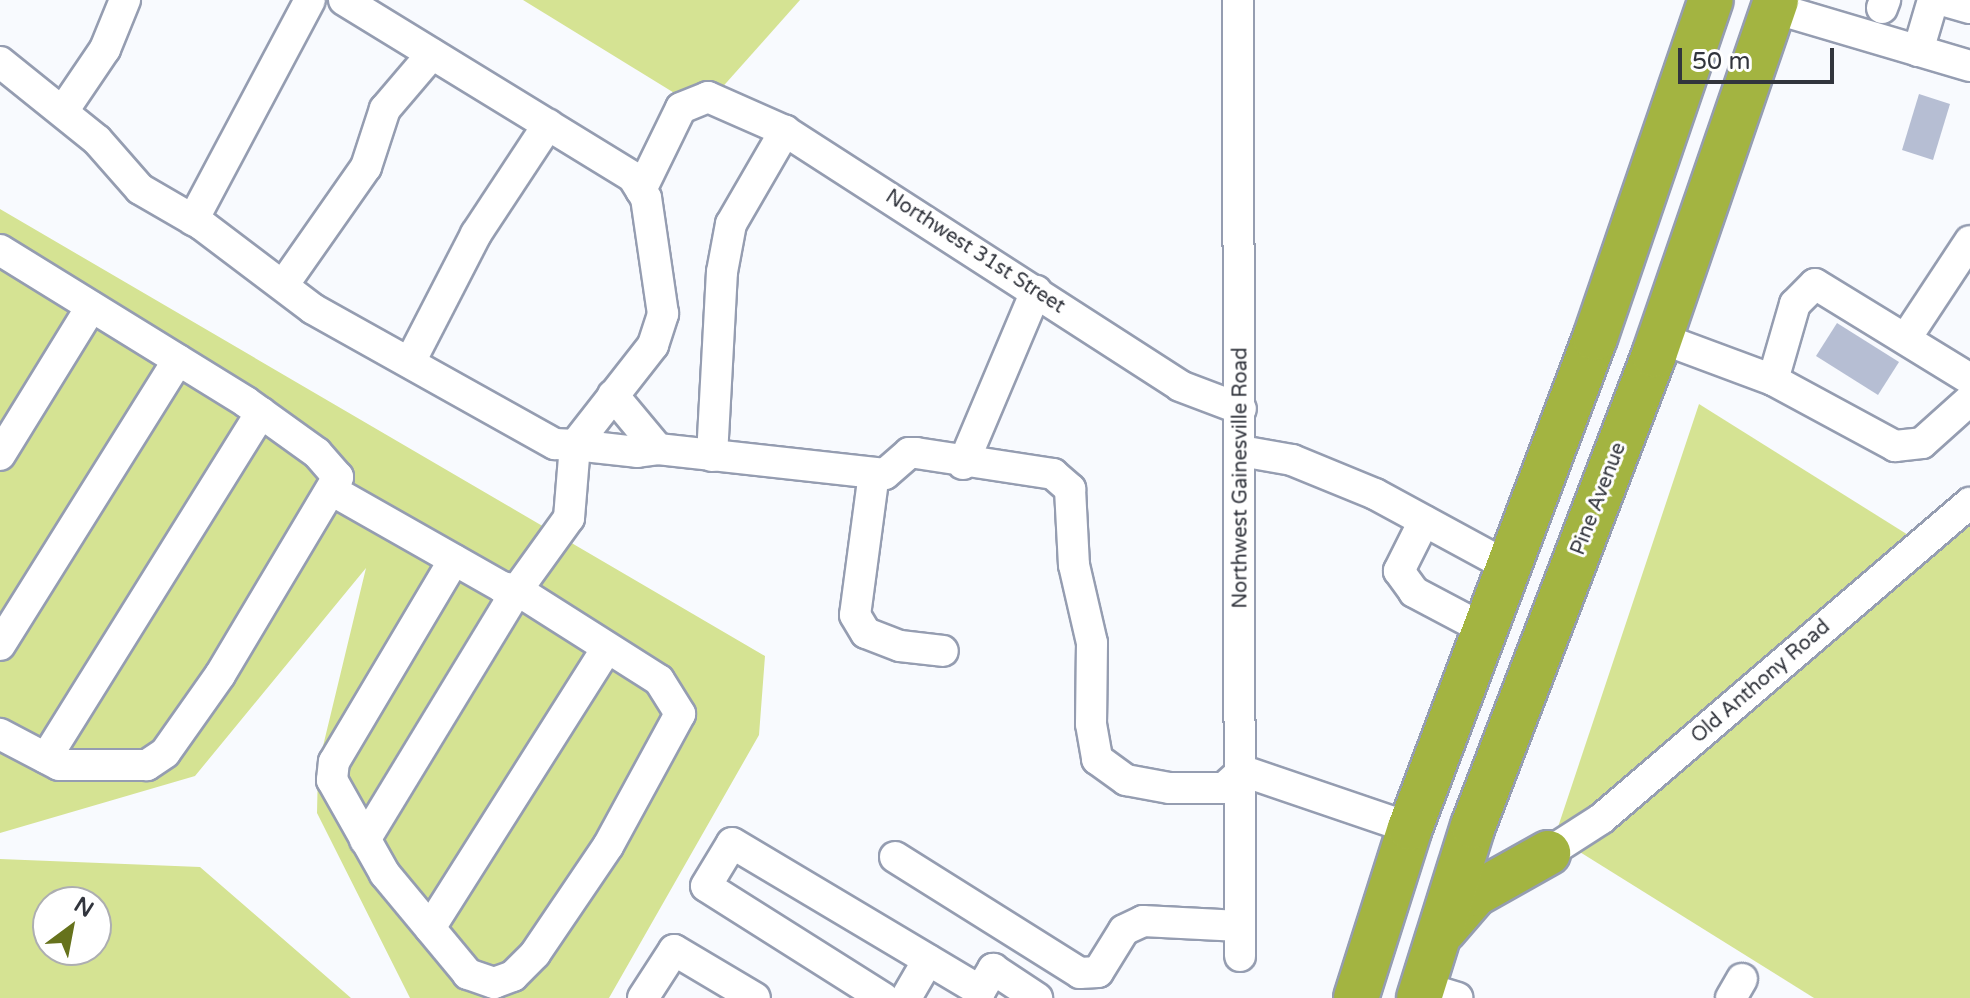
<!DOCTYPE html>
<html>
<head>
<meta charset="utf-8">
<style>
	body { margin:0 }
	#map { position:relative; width:1970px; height:998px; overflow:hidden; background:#f8fafe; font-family:"Varela Round",sans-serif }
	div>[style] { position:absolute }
	.green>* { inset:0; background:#d5e393 }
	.building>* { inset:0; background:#b6bed3 }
	.roads { filter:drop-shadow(2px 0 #959db1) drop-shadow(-2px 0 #959db1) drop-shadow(0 2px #959db1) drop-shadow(0 -2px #959db1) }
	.minor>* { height:30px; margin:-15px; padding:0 15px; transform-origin:15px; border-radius:15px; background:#fff }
	.highway>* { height:44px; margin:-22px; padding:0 22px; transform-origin:22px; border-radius:22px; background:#a3b441 }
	span { translate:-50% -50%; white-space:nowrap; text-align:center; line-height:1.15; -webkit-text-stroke:6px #fff; paint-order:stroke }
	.street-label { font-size:20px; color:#32353d }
	.north { position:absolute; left:32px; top:886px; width:80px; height:80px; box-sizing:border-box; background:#fff; border:2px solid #adaeb1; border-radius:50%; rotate:32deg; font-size:22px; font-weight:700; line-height:32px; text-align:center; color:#32353d }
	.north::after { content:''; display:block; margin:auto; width:28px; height:36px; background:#66721c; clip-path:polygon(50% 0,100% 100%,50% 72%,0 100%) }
	.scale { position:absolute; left:1678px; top:48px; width:156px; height:36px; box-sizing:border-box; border:4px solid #32353d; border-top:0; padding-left:10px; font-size:24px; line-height:28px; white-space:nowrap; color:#32353d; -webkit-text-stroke:6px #fff; paint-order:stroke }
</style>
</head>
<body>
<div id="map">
	<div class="green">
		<div style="clip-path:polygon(523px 0,800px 0,702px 110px)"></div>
		<div style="clip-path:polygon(0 209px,765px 656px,759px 735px,609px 998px,410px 998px,317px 813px,318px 767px,366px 568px,195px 776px,0 833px)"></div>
		<div style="clip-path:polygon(1699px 404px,1913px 538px,1595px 810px,1555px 836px)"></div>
		<div style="clip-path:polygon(1970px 518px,1970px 998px,1814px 998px,1575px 849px)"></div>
		<div style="clip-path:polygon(evenodd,0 859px,200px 867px,351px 998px,0 998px,0 859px,48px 902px,96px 902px,96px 950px,48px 950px,48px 902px)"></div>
	</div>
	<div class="building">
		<div style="clip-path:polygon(1919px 94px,1950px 104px,1933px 160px,1902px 150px)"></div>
		<div style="clip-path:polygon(1837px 323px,1899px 362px,1878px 395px,1816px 356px)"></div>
	</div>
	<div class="roads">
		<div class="minor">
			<div style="left:1238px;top:0;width:956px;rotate:89.88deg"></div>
			<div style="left:1942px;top:0;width:29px;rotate:16deg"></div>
			<div style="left:1774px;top:8px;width:204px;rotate:16.5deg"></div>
			<div style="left:1882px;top:8px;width:9px;rotate:-69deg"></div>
			<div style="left:1918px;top:51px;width:53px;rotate:-73.6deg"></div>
			<div style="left:0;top:62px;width:124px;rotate:38.8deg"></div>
			<div style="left:97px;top:140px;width:65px;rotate:48.7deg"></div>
			<div style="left:140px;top:189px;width:72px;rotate:30.1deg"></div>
			<div style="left:202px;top:225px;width:139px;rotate:37.1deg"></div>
			<div style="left:313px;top:309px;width:277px;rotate:29.2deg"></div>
			<div style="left:555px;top:444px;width:20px;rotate:3deg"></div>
			<div style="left:575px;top:445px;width:127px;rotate:-52deg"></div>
			<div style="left:653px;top:345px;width:33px;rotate:-72deg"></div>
			<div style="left:663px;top:314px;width:117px;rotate:-98.3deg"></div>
			<div style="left:646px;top:198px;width:25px;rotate:-122deg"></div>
			<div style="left:633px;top:177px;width:339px;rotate:-148.5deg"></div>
			<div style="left:63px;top:111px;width:75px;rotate:-55.9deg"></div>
			<div style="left:105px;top:49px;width:53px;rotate:-67.8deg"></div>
			<div style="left:641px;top:190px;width:91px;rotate:-64deg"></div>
			<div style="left:681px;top:108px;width:29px;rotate:-22deg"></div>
			<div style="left:708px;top:97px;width:84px;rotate:23.8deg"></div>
			<div style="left:785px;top:131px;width:470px;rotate:32.8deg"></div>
			<div style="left:1180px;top:386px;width:65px;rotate:20.7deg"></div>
			<div style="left:193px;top:220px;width:249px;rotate:-62deg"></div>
			<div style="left:0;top:250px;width:289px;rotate:31.7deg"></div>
			<div style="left:246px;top:402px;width:87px;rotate:35.7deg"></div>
			<div style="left:317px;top:453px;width:32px;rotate:49deg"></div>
			<div style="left:338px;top:477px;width:230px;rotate:120.8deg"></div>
			<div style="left:220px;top:675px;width:95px;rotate:125.2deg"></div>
			<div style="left:165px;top:753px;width:22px;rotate:146deg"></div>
			<div style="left:147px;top:765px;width:88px;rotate:180deg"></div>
			<div style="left:59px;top:765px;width:67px;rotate:-152.3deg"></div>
			<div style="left:284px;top:284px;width:143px;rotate:-55deg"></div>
			<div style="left:366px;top:167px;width:61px;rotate:-71.9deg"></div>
			<div style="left:385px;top:109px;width:72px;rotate:-49.5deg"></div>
			<div style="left:1660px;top:338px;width:121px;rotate:20.4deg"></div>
			<div style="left:1773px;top:380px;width:139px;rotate:28.4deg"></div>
			<div style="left:1895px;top:446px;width:27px;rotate:-6deg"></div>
			<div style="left:1922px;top:443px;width:64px;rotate:-41.9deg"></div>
			<div style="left:1906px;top:338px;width:116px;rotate:-56.6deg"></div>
			<div style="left:410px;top:362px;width:144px;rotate:-62.7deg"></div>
			<div style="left:476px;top:234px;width:131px;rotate:-56.6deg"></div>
			<div style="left:1773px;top:380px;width:79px;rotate:-73.9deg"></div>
			<div style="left:1795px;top:304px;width:28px;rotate:-45deg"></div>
			<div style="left:1815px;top:284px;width:182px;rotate:31.5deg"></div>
			<div style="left:613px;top:395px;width:70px;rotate:50.2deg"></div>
			<div style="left:1241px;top:451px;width:52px;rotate:10deg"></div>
			<div style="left:1292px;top:460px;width:90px;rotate:22.3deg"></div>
			<div style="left:1375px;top:494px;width:149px;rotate:28.5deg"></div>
			<div style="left:0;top:455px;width:174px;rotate:-58.4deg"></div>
			<div style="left:712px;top:456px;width:184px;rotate:-86.9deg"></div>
			<div style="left:722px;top:272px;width:49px;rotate:-79.4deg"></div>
			<div style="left:731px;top:224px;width:108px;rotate:-59.9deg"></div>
			<div style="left:963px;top:464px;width:188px;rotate:-67.1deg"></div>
			<div style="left:874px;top:473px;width:143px;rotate:97.6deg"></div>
			<div style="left:855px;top:615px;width:21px;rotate:59deg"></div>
			<div style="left:866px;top:633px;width:36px;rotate:21deg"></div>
			<div style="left:900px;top:646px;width:43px;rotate:6.6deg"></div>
			<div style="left:333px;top:491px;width:194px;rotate:29.6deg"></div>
			<div style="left:502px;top:587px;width:15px;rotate:11deg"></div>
			<div style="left:517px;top:590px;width:89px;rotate:-54.2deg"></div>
			<div style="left:569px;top:518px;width:73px;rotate:-85.3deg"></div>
			<div style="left:575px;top:445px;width:62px;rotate:6.4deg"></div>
			<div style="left:637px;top:452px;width:21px;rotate:-8deg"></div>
			<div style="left:658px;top:449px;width:228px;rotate:6.3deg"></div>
			<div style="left:885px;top:474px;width:32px;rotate:-41deg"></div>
			<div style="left:909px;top:453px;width:7px"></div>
			<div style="left:916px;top:453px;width:139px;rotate:8.7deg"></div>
			<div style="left:1053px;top:474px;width:23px;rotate:41deg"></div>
			<div style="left:1070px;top:489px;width:76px;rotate:87deg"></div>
			<div style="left:1074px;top:565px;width:80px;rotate:77deg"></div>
			<div style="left:1092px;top:643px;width:81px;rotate:90.7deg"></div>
			<div style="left:1091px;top:724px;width:36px;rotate:80deg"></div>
			<div style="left:1097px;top:759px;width:36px;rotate:36deg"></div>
			<div style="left:1126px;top:780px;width:44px;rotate:10.5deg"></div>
			<div style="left:1169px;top:788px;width:55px"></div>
			<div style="left:1224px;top:788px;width:25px;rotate:-42deg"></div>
			<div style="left:1424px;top:521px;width:56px;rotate:116.6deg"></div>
			<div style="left:1399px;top:571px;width:26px;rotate:54deg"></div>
			<div style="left:1414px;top:592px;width:77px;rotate:27.9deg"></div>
			<div style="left:0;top:645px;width:336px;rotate:-58deg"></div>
			<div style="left:46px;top:758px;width:407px;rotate:-58.1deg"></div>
			<div style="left:1243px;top:771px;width:176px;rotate:18.8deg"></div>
			<div style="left:365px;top:840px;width:293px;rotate:-58.7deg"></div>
			<div style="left:517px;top:590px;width:168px;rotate:32.4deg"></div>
			<div style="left:659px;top:680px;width:40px;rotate:58deg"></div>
			<div style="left:680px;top:714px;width:150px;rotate:118.6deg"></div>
			<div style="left:608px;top:846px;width:130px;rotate:124.1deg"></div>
			<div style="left:535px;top:954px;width:31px;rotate:135deg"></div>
			<div style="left:513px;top:976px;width:20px;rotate:160deg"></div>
			<div style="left:494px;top:983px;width:28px;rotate:-161deg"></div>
			<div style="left:468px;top:974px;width:130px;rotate:-129.7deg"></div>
			<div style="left:385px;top:874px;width:108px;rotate:-119.4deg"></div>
			<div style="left:332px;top:780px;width:18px;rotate:-84deg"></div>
			<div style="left:334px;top:762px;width:235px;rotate:-59.3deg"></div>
			<div style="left:1548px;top:853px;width:63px;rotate:-32.7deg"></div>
			<div style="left:1601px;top:819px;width:486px;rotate:-40.6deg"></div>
			<div style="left:895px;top:857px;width:218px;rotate:32.1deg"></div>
			<div style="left:1080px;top:973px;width:18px;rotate:-3deg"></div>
			<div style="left:1098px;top:972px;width:49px;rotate:-58.2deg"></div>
			<div style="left:1124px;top:930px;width:21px;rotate:-25deg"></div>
			<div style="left:1143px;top:921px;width:97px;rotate:3deg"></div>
			<div style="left:430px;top:928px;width:331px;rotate:-57.7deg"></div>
			<div style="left:1422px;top:987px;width:37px;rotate:17deg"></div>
			<div style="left:643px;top:998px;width:57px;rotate:-57.1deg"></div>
			<div style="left:674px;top:950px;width:94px;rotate:30.7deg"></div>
			<div style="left:883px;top:998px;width:209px;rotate:-147.7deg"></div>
			<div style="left:706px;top:886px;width:50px;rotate:-58.8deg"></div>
			<div style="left:732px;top:843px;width:289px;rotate:30.8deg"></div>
			<div style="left:980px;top:991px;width:26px;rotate:-59deg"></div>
			<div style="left:993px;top:969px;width:53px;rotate:33.4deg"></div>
			<div style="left:906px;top:998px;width:44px;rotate:-59.9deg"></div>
			<div style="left:1731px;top:998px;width:22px;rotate:-60deg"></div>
		</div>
		<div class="highway">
			<div style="left:1444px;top:930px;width:48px;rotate:-49.3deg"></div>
			<div style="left:1475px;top:894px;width:84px;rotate:-29.3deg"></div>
			<div style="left:1356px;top:998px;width:178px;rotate:-72.4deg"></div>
			<div style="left:1410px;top:828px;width:524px;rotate:-69.32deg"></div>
			<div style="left:1595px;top:338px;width:357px;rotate:-71.1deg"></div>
			<div style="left:1419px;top:998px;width:180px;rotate:-72.6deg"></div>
			<div style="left:1473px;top:826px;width:505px;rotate:-68.98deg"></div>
			<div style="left:1654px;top:355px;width:375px;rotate:-71deg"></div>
		</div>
	</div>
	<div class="street-label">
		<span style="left:975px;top:252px;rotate:33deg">Northwest 31st Street</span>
		<span style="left:1241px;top:478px;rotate:-90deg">Northwest Gainesville Road</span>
		<span style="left:1599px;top:499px;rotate:-69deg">Pine Avenue</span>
		<span style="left:1761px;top:682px;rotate:-41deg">Old Anthony Road</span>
	</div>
	<div class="north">N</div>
	<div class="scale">50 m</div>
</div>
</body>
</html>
